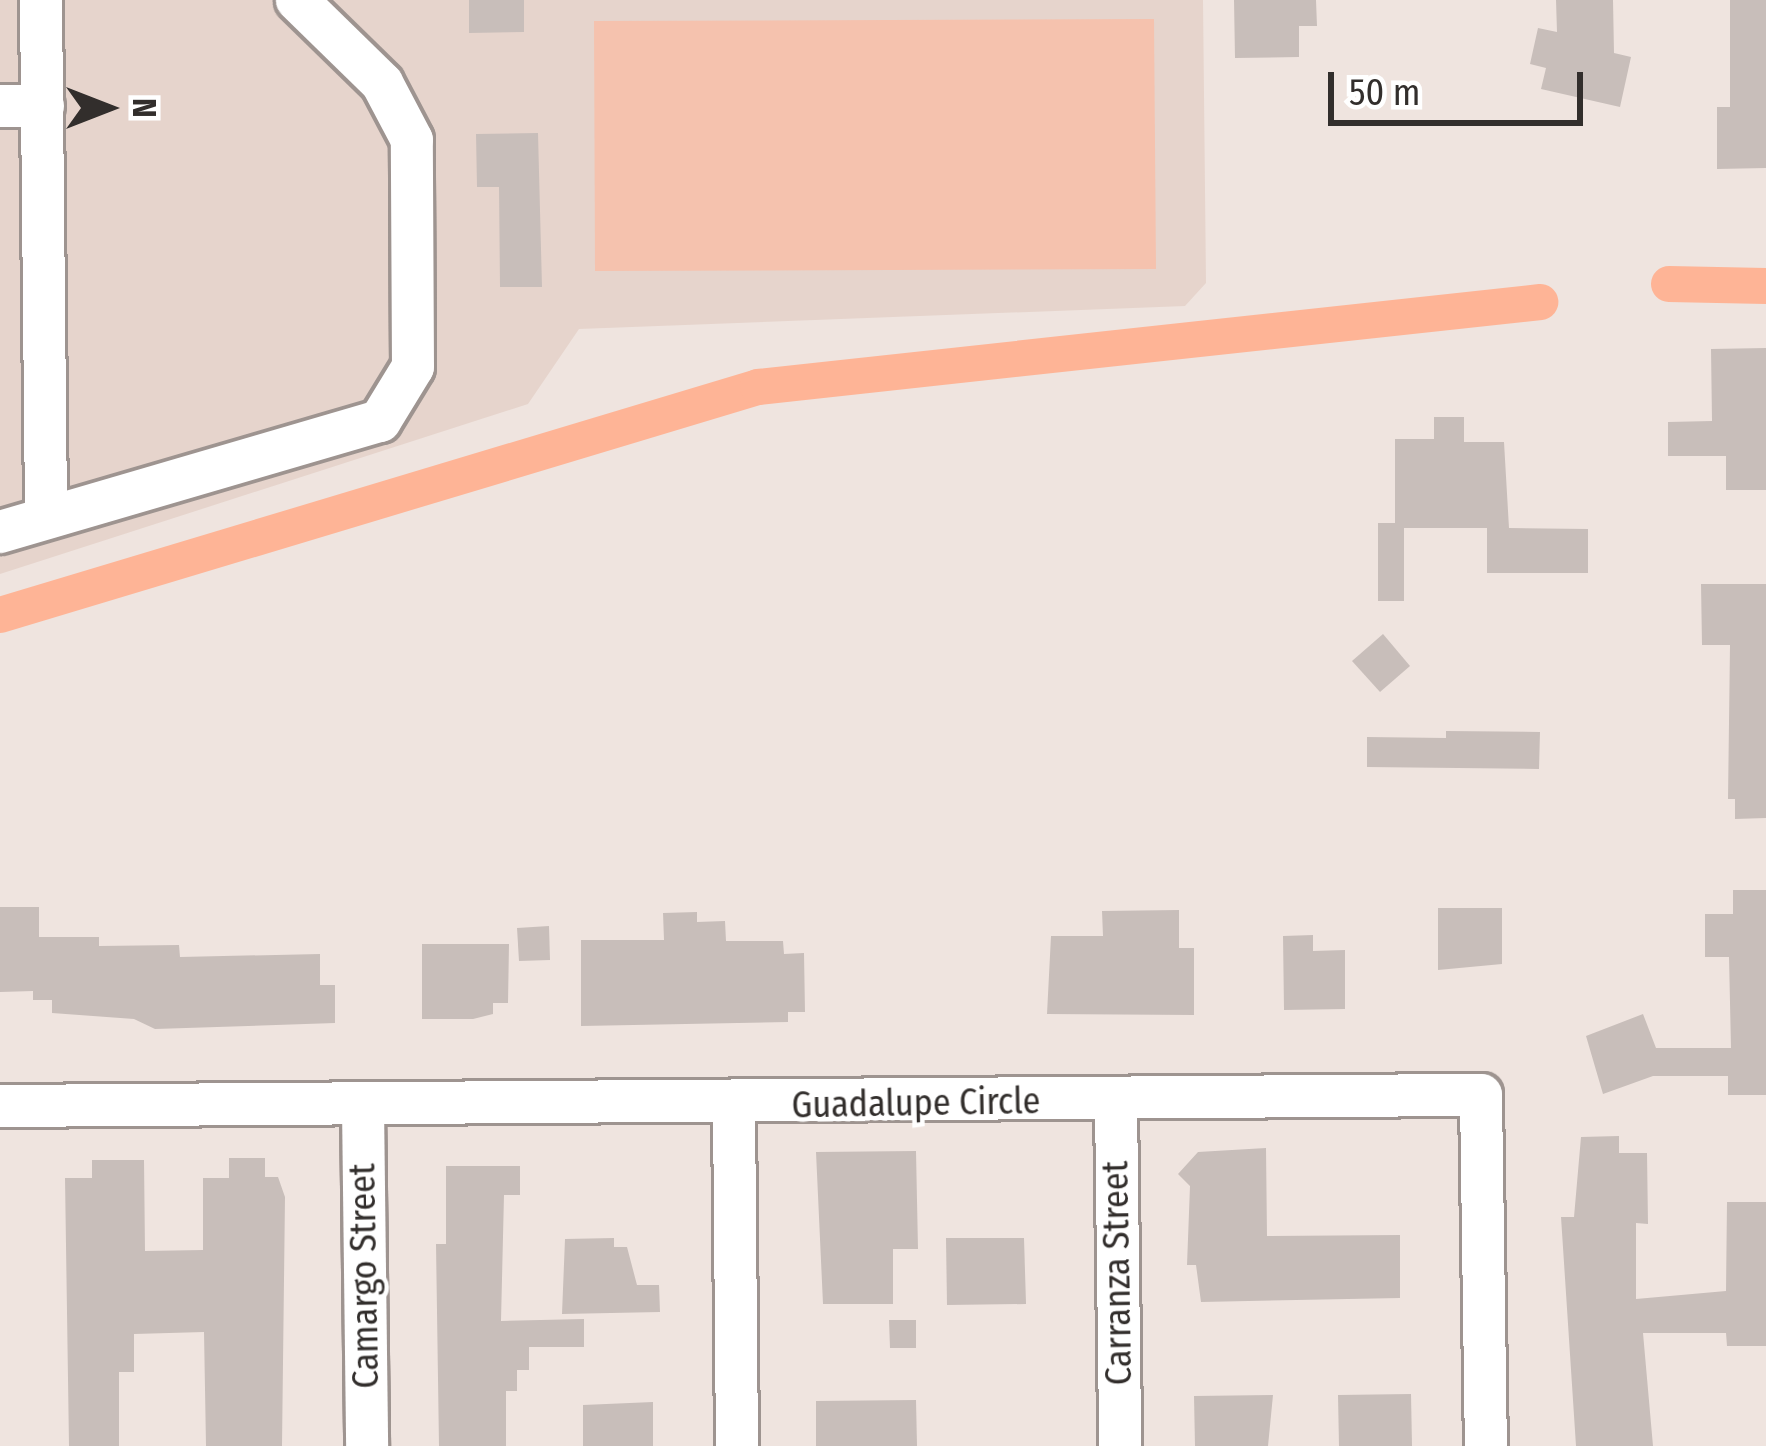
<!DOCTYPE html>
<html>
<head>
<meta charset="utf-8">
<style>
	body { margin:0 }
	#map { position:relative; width:1766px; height:1446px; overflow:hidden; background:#efe4df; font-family:"Fira Sans Condensed",sans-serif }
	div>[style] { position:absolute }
	.built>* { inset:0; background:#e6d4cc }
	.green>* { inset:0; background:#f5c2ae }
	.canal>* { height:36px; margin:-18px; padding:0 18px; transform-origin:18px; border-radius:18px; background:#feb496 }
	.building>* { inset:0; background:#c8beba }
	.roads { filter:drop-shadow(3px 0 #9e9490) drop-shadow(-3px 0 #9e9490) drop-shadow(0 3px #9e9490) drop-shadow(0 -3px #9e9490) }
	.minor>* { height:42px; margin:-21px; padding:0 21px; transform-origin:21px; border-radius:21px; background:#fff }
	span { translate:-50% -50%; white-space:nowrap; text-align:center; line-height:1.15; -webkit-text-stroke:9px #fff; paint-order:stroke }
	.street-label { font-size:36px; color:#322e2c }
	.north { position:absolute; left:48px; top:48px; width:120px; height:120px; -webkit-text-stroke:9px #fff; paint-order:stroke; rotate:90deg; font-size:33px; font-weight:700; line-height:48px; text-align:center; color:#322e2c }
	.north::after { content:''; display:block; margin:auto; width:42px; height:54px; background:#322e2c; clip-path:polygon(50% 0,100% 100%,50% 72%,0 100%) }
	.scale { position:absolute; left:1328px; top:72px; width:255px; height:54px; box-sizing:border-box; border:6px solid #322e2c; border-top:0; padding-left:15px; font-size:36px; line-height:42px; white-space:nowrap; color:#322e2c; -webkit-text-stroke:9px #fff; paint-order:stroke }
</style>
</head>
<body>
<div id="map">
	<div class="built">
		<div style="clip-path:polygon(0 0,1203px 0,1206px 283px,1185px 306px,579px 329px,528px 404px,0 574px)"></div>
	</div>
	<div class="green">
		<div style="clip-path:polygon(1154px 19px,1156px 269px,595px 271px,594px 21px)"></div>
	</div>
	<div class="canal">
		<div style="left:1669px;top:284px;width:97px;rotate:1.2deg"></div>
		<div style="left:0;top:615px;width:792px;rotate:-16.74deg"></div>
		<div style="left:758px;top:387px;width:787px;rotate:-6.2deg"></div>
	</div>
	<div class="building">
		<div style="clip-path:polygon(469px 0,524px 0,524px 32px,469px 33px)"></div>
		<div style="clip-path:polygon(1234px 0,1316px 0,1317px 26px,1299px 26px,1299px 57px,1235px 58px)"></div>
		<div style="clip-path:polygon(1556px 0,1613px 0,1614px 53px,1631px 57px,1620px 107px,1541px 89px,1546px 68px,1530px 64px,1538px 28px,1557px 32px)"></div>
		<div style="clip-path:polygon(1730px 0,1766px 0,1766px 168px,1717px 169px,1717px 107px,1730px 107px)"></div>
		<div style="clip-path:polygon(538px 133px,542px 287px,500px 287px,499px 187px,477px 187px,476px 134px)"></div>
		<div style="clip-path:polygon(1766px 348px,1766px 490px,1726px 490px,1726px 456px,1668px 456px,1668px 422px,1712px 421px,1711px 349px)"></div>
		<div style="clip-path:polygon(1434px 417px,1464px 417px,1464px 442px,1504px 442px,1509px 528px,1588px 529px,1588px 573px,1487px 573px,1487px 528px,1404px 528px,1404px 601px,1378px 601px,1378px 523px,1395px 523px,1395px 439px,1434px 439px)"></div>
		<div style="clip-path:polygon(1701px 584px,1766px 584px,1766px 818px,1735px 819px,1735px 799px,1728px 799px,1730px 645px,1702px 645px)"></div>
		<div style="clip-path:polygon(1383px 634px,1410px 666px,1380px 692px,1352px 661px)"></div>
		<div style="clip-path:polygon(1446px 731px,1540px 732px,1539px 769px,1367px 767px,1367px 737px,1446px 738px)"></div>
		<div style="clip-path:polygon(1733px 890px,1766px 890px,1766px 1095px,1728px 1095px,1728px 1076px,1653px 1076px,1603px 1094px,1586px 1036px,1643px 1014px,1656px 1048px,1731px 1048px,1729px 957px,1705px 957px,1705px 914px,1733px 914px)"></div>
		<div style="clip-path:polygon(0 907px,39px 907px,39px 937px,99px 937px,99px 946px,179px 945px,180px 957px,320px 954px,320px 985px,335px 985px,335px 1023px,155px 1029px,134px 1019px,52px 1013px,52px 1000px,33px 1000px,33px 991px,0 992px)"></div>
		<div style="clip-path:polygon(1438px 908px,1502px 908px,1502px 964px,1438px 970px)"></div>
		<div style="clip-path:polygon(1179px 910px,1179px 948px,1194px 948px,1194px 1015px,1047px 1014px,1051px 936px,1103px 936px,1102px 911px)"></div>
		<div style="clip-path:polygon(697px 912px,697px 922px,725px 921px,726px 941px,783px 941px,784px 954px,804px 953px,805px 1012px,788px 1012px,788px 1022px,581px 1026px,581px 940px,664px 940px,663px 913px)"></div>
		<div style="clip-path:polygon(549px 926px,550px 960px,519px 961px,517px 928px)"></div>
		<div style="clip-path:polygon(1313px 935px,1313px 951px,1345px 950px,1345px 1009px,1284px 1010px,1283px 936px)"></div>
		<div style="clip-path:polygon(422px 944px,509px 944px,508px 1003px,493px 1003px,493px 1014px,473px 1019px,422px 1019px)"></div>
		<div style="clip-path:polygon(1619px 1136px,1619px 1153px,1647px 1153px,1648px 1224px,1636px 1223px,1636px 1299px,1726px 1291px,1727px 1202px,1766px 1202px,1766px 1346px,1727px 1346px,1726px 1333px,1643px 1333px,1653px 1446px,1576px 1446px,1561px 1217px,1574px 1217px,1581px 1137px)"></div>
		<div style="clip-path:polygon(1266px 1148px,1267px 1236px,1400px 1235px,1400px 1298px,1201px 1302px,1196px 1265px,1187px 1265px,1190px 1186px,1178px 1174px,1198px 1152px)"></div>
		<div style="clip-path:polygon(916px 1151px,918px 1249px,893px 1249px,893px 1304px,823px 1304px,816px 1152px)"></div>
		<div style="clip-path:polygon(229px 1158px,265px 1158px,265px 1177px,278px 1177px,285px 1197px,282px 1446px,206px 1446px,204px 1332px,134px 1334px,134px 1372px,119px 1372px,119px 1446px,69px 1446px,65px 1178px,92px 1178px,92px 1160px,144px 1160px,145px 1251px,203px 1250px,203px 1178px,229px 1178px)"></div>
		<div style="clip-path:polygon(446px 1166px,520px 1166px,520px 1195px,504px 1195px,501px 1321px,584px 1319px,584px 1347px,529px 1347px,529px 1370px,517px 1370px,517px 1391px,506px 1391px,506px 1446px,439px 1446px,436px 1244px,446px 1244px)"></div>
		<div style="clip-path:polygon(614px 1238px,614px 1247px,627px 1247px,637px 1285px,659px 1285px,660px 1312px,562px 1314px,565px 1239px)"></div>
		<div style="clip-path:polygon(946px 1238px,1024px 1238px,1026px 1304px,947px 1305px)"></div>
		<div style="clip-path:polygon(889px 1320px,916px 1320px,916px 1348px,890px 1348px)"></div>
		<div style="clip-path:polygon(1411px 1394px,1412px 1446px,1339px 1446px,1338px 1395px)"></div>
		<div style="clip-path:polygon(1273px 1395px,1268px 1446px,1195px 1446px,1194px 1396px)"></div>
		<div style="clip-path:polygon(916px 1400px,917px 1446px,816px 1446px,816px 1401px)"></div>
		<div style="clip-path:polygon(653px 1402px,653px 1446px,583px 1446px,583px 1405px)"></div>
	</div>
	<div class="roads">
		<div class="minor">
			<div style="left:41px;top:0;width:516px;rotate:89.44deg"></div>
			<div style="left:0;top:106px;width:43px"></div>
			<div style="left:0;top:532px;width:396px;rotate:-16.3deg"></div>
			<div style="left:380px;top:421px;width:63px;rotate:-58.6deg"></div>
			<div style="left:413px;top:367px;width:227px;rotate:-90.3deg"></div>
			<div style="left:412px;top:140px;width:64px;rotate:-117.8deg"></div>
			<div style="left:382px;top:83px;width:119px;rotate:-135.7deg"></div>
			<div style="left:1116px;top:1101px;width:345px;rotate:89.3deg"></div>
			<div style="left:0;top:1106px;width:1481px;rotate:-0.43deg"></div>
			<div style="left:1481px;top:1095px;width:351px;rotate:89.2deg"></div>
			<div style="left:363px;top:1106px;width:340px;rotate:89.3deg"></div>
			<div style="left:734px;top:1106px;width:340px;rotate:89.5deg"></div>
		</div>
	</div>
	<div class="street-label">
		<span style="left:916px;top:1104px;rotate:-1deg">Guadalupe Circle</span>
		<span style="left:1118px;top:1273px;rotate:-91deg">Carranza Street</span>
		<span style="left:365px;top:1276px;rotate:-91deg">Camargo Street</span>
	</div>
	<div class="north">N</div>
	<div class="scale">50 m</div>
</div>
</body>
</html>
